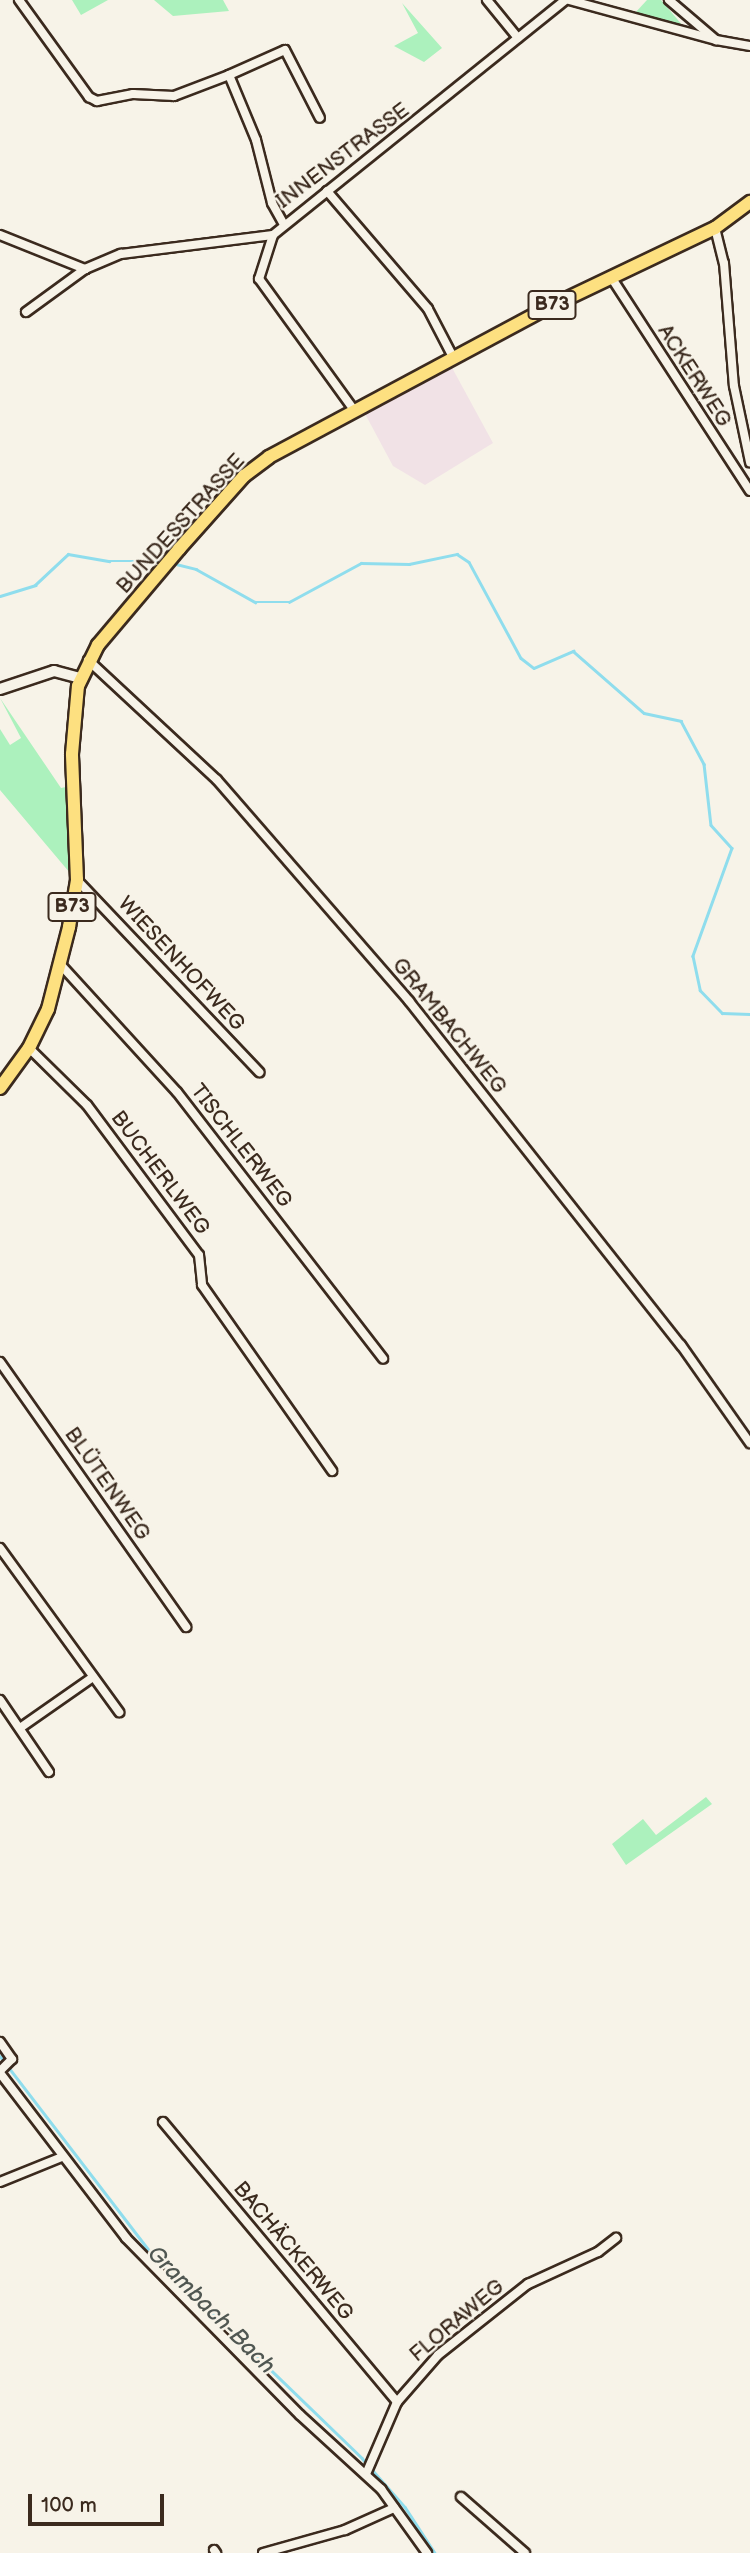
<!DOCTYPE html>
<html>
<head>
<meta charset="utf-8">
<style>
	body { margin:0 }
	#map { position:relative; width:750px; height:2553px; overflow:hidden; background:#f7f3e8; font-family:"Balsamiq Sans",sans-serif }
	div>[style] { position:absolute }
	.built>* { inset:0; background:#f1e2e6 }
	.green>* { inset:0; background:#acf1bd }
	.stream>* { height:2.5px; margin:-1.25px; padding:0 1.25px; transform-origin:1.25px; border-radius:1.25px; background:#8fdded }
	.roads { filter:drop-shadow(2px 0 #3b2a1e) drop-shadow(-2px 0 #3b2a1e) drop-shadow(0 2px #3b2a1e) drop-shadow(0 -2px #3b2a1e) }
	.minor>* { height:8px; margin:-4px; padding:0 4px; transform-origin:4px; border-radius:4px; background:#f7f3e8 }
	.secondary>* { height:10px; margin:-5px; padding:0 5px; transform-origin:5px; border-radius:5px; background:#f7f3e8 }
	.primary>* { height:12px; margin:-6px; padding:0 6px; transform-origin:6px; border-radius:6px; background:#fde080 }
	span { translate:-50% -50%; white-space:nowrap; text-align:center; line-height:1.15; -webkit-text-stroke:5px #f7f3e8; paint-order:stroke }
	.shield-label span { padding:2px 5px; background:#f7f3e8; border:2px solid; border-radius:5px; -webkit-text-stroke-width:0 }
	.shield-label { font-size:19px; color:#3b2a1e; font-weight:700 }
	.street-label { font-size:21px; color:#3b2a1e }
	.water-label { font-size:23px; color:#505752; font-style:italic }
	.scale { position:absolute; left:28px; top:2494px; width:136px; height:32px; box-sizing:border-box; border:4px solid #3b2a1e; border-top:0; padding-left:9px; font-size:21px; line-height:24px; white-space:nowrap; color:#3b2a1e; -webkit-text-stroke:5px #f7f3e8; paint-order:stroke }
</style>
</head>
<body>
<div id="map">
	<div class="built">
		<div style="clip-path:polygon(450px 364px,493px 443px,425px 485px,393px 466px,363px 410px)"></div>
	</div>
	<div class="green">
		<div style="clip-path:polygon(72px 0,108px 0,81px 15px)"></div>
		<div style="clip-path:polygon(154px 0,223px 0,229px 11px,173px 16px)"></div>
		<div style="clip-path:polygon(647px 0,661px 0,683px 26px,635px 13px)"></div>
		<div style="clip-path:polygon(402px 3px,442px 48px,424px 62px,394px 46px,418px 33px)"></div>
		<div style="clip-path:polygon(0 698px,61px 788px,66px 787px,70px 873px,0 790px,0 729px,10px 745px,21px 738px)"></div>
		<div style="clip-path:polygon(706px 1797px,712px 1804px,626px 1865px,612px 1844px,643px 1819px,656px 1835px)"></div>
	</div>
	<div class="stream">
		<div style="left:172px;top:563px;width:25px;rotate:14deg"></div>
		<div style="left:196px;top:569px;width:68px;rotate:29.2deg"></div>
		<div style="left:255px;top:602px;width:34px"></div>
		<div style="left:289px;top:602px;width:82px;rotate:-28.4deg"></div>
		<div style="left:361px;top:563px;width:48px;rotate:1.2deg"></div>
		<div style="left:409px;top:564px;width:49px;rotate:-11.8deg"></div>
		<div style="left:457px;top:554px;width:14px;rotate:34deg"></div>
		<div style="left:469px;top:562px;width:109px;rotate:61.6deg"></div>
		<div style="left:521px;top:658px;width:16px;rotate:38deg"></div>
		<div style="left:534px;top:668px;width:43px;rotate:-23.6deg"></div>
		<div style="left:573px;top:651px;width:94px;rotate:41.1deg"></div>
		<div style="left:644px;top:713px;width:38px;rotate:12deg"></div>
		<div style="left:681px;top:721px;width:49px;rotate:61.9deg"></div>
		<div style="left:704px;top:764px;width:61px;rotate:83.5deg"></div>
		<div style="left:711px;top:825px;width:31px;rotate:48deg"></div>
		<div style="left:732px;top:848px;width:115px;rotate:109.9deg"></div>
		<div style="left:693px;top:956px;width:35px;rotate:78deg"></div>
		<div style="left:700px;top:990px;width:32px;rotate:46deg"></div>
		<div style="left:722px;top:1013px;width:28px;rotate:2deg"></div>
		<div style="left:0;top:596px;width:37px;rotate:-17deg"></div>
		<div style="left:35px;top:585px;width:45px;rotate:-43.2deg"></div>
		<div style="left:68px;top:554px;width:42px;rotate:9.7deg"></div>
		<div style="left:109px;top:561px;width:53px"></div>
		<div style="left:0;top:2056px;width:253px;rotate:52.5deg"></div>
		<div style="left:154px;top:2257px;width:289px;rotate:44deg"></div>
		<div style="left:362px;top:2458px;width:65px;rotate:48.7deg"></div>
		<div style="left:405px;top:2507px;width:55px;rotate:56.9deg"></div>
	</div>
	<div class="roads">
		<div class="minor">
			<div style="left:19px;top:0;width:120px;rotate:54.2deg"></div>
			<div style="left:89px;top:97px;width:9px;rotate:27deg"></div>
			<div style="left:97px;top:101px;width:37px;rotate:-11deg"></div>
			<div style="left:133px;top:94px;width:41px;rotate:2.8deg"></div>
			<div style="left:174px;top:96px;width:59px;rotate:-20.9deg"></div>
			<div style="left:229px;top:75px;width:70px;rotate:67.4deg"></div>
			<div style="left:256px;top:140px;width:65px;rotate:75.7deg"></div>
			<div style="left:272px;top:203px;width:23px;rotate:61deg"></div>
			<div style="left:487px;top:0;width:49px;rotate:50.8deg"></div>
			<div style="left:569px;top:0;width:152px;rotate:15.2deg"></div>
			<div style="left:669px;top:0;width:62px;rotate:40.4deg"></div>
			<div style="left:716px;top:40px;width:35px;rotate:10deg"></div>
			<div style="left:229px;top:75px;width:61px;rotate:-24.1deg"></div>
			<div style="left:285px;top:50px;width:76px;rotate:62.8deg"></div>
			<div style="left:327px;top:191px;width:155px;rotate:49.4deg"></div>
			<div style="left:428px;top:309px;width:54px;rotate:62.5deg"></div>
			<div style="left:715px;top:228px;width:36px;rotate:76deg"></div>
			<div style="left:724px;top:263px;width:123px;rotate:85.4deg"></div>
			<div style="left:734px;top:386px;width:78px;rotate:78.1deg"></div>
			<div style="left:0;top:235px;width:92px;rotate:21.8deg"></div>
			<div style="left:611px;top:277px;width:255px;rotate:57deg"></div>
			<div style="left:26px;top:312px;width:73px;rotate:-36.1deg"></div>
			<div style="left:85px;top:269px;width:39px;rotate:-23deg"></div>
			<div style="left:121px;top:254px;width:153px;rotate:-7.1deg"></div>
			<div style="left:354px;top:410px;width:162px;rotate:-125.9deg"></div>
			<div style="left:259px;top:279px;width:46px;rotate:-72.3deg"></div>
			<div style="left:273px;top:235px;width:375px;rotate:-38.8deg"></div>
			<div style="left:88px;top:660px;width:176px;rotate:42.9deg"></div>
			<div style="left:217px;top:780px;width:293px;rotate:49deg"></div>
			<div style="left:409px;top:1001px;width:439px;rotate:51.7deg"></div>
			<div style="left:681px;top:1345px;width:120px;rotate:54.9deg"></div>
			<div style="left:77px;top:880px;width:265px;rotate:46.5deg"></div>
			<div style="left:60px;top:964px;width:173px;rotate:47.6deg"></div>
			<div style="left:177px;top:1092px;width:337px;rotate:52.3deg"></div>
			<div style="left:29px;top:1048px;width:81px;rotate:44.5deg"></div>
			<div style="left:87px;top:1105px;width:187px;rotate:53.3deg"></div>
			<div style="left:199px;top:1255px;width:30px;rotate:84deg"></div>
			<div style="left:202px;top:1285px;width:227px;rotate:55deg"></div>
			<div style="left:0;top:1362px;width:324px;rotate:54.9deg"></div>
			<div style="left:0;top:1548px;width:203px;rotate:54deg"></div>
			<div style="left:0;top:1700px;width:87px;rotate:55.8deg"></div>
			<div style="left:20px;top:1728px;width:89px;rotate:-34.9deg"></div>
			<div style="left:0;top:2042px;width:21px;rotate:55deg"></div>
			<div style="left:12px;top:2059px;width:17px;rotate:135deg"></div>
			<div style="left:0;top:2073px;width:208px;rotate:52.6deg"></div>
			<div style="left:126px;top:2238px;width:248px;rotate:45.5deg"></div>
			<div style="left:300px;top:2415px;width:110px;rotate:42.4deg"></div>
			<div style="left:381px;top:2489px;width:79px;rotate:54.3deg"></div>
			<div style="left:163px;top:2122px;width:365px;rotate:50.1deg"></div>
			<div style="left:0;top:2182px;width:67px;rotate:-22deg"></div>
			<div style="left:366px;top:2474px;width:78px;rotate:-66.7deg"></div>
			<div style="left:397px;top:2402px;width:62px;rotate:-48.9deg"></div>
			<div style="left:438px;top:2355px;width:115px;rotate:-38.3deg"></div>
			<div style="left:528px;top:2284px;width:77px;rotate:-24.6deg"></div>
			<div style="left:598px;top:2252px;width:23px;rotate:-38deg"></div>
			<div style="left:461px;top:2497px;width:85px;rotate:41.2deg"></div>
			<div style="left:214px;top:2550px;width:4px;rotate:56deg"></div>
			<div style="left:263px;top:2553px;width:85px;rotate:-15.7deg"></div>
			<div style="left:345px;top:2530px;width:54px;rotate:-24.2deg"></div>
		</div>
		<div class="secondary">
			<div style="left:0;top:689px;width:57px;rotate:-18.4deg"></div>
			<div style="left:54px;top:671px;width:28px;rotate:15deg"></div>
		</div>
		<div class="primary">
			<div style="left:0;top:1088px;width:49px;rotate:-54.1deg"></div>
			<div style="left:29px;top:1048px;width:43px;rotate:-64deg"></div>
			<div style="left:48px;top:1009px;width:85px;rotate:-75.6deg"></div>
			<div style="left:69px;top:927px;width:48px;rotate:-80.3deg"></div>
			<div style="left:77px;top:880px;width:126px;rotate:-92.3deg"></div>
			<div style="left:72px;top:754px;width:68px;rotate:-85deg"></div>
			<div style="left:78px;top:686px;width:46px;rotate:-64deg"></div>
			<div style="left:98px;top:645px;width:126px;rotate:-49.8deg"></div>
			<div style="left:179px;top:549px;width:98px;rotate:-48.3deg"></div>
			<div style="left:244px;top:476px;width:31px;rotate:-37deg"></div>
			<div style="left:269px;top:457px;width:311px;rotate:-28.2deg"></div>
			<div style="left:543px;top:310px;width:191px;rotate:-25.5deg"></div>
			<div style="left:715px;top:228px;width:44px;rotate:-36.6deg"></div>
		</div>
	</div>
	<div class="shield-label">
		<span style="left:552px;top:305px">B73</span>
		<span style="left:72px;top:907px">B73</span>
	</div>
	<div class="street-label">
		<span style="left:343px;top:156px;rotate:-37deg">INNENSTRASSE</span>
		<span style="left:694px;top:376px;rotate:57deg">ACKERWEG</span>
		<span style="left:181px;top:524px;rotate:-48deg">BUNDESSTRASSE</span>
		<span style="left:181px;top:964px;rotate:47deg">WIESENHOFWEG</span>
		<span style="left:449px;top:1026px;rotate:51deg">GRAMBACHWEG</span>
		<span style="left:241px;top:1146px;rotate:52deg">TISCHLERWEG</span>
		<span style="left:160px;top:1173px;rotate:53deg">BUCHERLWEG</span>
		<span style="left:107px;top:1484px;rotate:55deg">BLÜTENWEG</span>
		<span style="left:293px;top:2251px;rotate:50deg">BACHÄCKERWEG</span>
		<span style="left:457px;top:2321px;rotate:-40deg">FLORAWEG</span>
	</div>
	<div class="water-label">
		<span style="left:211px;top:2310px;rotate:45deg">Grambach-Bach</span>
	</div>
	<div class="scale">100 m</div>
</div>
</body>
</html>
